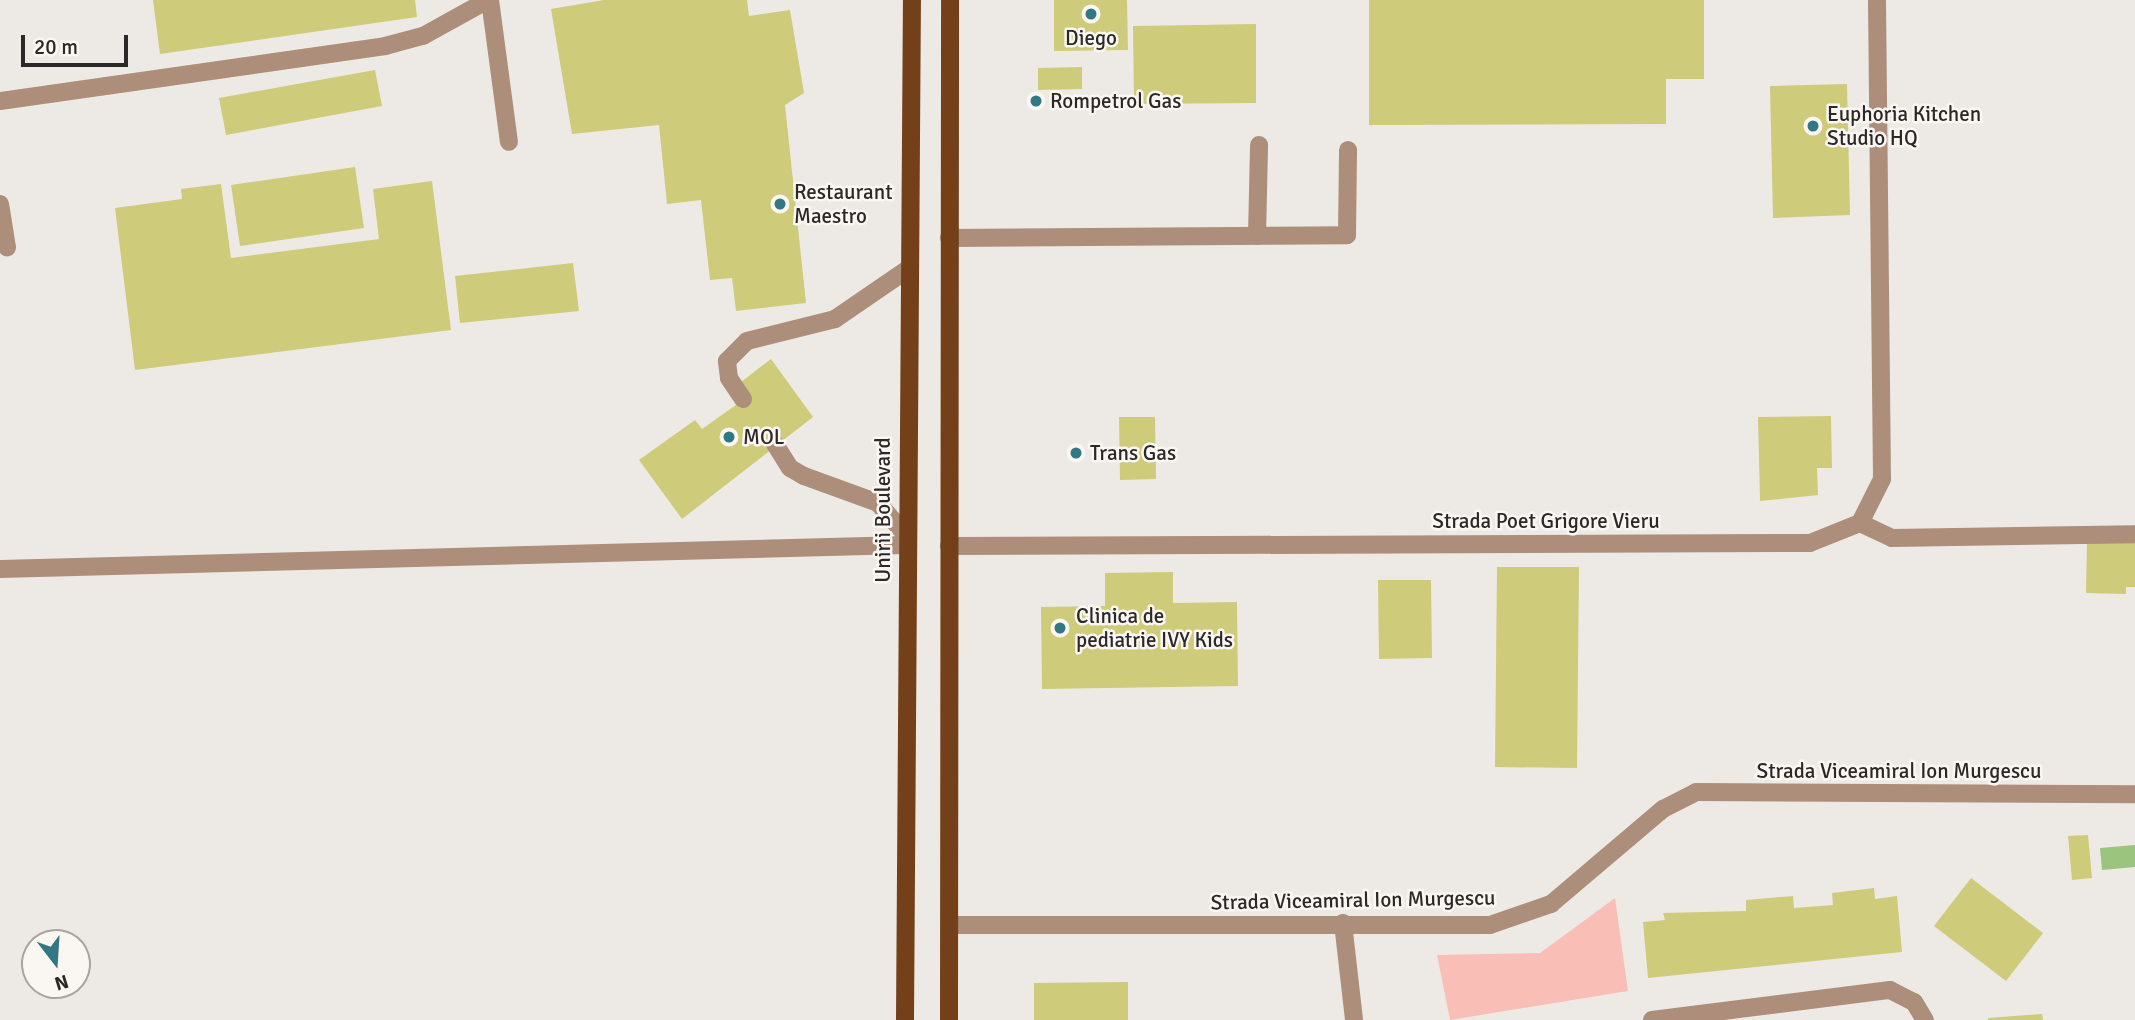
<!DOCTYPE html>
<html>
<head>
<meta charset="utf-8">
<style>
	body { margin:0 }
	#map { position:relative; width:2135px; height:1020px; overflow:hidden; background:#edeae5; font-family:Signika,sans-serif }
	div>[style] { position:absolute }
	.green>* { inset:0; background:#f9bfb6 }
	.water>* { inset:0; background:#9bc47f }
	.building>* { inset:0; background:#cecb7a }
	.lane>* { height:18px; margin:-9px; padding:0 9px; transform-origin:9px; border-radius:9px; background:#ac8e7a }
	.street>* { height:18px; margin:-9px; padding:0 9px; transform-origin:9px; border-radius:9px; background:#ac8e7a }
	.primary>* { height:18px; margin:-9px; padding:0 9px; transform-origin:9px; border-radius:9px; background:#734019 }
	.dots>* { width:19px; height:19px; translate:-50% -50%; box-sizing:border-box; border:4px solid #faf7f3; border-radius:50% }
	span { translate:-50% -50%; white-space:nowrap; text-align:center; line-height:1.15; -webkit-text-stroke:5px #faf7f3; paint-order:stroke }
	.poi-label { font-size:21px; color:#2a2927 }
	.left { translate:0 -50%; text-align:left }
	.street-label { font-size:21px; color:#2a2927 }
	.north { position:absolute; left:21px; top:929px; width:70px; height:70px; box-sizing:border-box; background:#faf7f3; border:2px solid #a7a5a1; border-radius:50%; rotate:163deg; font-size:19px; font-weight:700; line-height:28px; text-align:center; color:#2a2927 }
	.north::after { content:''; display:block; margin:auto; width:24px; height:32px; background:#327884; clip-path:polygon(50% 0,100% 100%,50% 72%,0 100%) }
	.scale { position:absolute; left:21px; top:35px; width:107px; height:32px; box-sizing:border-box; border:4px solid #2a2927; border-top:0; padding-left:9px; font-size:21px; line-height:24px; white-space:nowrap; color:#2a2927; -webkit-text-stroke:5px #faf7f3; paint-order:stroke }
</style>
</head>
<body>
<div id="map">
	<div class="green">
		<div style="clip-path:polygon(1615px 898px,1628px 991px,1450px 1020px,1437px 955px,1540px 953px)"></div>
	</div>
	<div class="water">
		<div style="clip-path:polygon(2135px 845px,2135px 867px,2102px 870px,2100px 848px)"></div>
	</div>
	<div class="building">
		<div style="clip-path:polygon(153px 0,415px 0,417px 17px,160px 54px)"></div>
		<div style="clip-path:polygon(604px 0,747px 0,749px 16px,790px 10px,804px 93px,785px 105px,806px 303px,736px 311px,732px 278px,710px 280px,701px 200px,667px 204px,659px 125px,572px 134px,551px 9px)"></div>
		<div style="clip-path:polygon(1054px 0,1127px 0,1128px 50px,1054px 51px)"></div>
		<div style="clip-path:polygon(1369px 0,1704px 0,1704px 79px,1666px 79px,1666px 124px,1369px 125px)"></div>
		<div style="clip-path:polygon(1256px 24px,1256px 103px,1134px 104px,1133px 26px)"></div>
		<div style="clip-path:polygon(1082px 67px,1082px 89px,1038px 90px,1038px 68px)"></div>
		<div style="clip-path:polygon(375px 70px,382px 106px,226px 135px,219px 98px)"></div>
		<div style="clip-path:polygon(1847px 84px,1850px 215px,1773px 218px,1770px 86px)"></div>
		<div style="clip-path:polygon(355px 167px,364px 228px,240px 246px,231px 185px)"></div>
		<div style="clip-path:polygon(432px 181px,451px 330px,135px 370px,115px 208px,182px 199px,181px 189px,221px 184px,231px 258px,379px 239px,373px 189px)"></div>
		<div style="clip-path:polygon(573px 263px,579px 311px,460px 323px,455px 276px)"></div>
		<div style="clip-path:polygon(771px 359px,813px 417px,682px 519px,639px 460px,695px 420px,702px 429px,750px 395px,741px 382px)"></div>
		<div style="clip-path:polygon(1831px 416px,1832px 468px,1817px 468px,1818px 495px,1760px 501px,1758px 417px)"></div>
		<div style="clip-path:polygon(1119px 417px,1155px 417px,1156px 479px,1120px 480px)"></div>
		<div style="clip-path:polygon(2087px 542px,2135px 543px,2135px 587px,2126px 587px,2126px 594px,2086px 593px)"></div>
		<div style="clip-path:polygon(1497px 567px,1579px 567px,1577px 768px,1495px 767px)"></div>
		<div style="clip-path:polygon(1173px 572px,1173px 603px,1237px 602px,1238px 686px,1042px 689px,1041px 607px,1105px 606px,1105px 573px)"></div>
		<div style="clip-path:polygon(1378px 580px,1431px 580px,1432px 658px,1379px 659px)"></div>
		<div style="clip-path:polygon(2088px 835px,2092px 878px,2072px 880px,2068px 836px)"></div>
		<div style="clip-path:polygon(1971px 878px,2043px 933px,2006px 981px,1934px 926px)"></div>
		<div style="clip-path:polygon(1874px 888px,1875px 899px,1897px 896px,1902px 952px,1648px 978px,1643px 922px,1665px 920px,1663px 913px,1746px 911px,1746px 900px,1793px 896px,1794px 908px,1833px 905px,1832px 893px)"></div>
		<div style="clip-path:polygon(1128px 982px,1128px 1020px,1034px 1020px,1034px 983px)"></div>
		<div style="clip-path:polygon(2042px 1014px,2043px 1020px,1988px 1020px,1988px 1018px)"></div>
	</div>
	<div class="lane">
		<div style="left:490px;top:0;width:143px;rotate:82.4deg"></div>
		<div style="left:0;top:101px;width:389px;rotate:-8.1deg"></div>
		<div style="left:385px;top:46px;width:39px;rotate:-15deg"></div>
		<div style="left:423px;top:36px;width:74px;rotate:-29deg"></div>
		<div style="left:0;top:204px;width:44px;rotate:80.8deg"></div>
		<div style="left:1257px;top:236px;width:91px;rotate:-88.7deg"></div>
		<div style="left:949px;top:238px;width:398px;rotate:-0.4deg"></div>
		<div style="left:1347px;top:235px;width:85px;rotate:-89.3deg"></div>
		<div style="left:743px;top:399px;width:25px;rotate:-124deg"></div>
		<div style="left:729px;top:378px;width:17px;rotate:-97deg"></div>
		<div style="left:727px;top:361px;width:28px;rotate:-45deg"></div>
		<div style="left:747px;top:341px;width:91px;rotate:-14deg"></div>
		<div style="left:835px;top:319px;width:88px;rotate:-34.4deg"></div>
		<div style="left:775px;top:444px;width:28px;rotate:58deg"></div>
		<div style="left:790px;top:468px;width:16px;rotate:30deg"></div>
		<div style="left:804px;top:476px;width:79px;rotate:20deg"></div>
		<div style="left:878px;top:503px;width:41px;rotate:48.9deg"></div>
		<div style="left:949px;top:546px;width:861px;rotate:-0.2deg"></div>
		<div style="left:1810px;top:543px;width:54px;rotate:-21.8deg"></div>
		<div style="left:1860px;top:523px;width:49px;rotate:-63.4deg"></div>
		<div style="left:1882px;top:479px;width:479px;rotate:-90.6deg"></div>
	</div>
	<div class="street">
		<div style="left:1860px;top:523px;width:35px;rotate:25deg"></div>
		<div style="left:1892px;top:538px;width:243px;rotate:-0.9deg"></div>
		<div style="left:0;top:569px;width:905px;rotate:-1.52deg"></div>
		<div style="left:1343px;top:923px;width:98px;rotate:83.5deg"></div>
		<div style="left:950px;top:925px;width:540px"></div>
		<div style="left:1490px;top:925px;width:65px;rotate:-19deg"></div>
		<div style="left:1551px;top:904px;width:147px;rotate:-40.3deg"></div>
		<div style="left:1663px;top:809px;width:37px;rotate:-27deg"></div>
		<div style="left:1696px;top:792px;width:439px;rotate:0.3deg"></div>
		<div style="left:1652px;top:1020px;width:240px;rotate:-7.2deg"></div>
		<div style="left:1890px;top:990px;width:27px;rotate:27deg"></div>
		<div style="left:1914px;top:1002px;width:21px;rotate:59deg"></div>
	</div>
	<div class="primary">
		<div style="left:905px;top:1020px;width:1020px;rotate:-89.61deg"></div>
		<div style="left:949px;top:1020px;width:1020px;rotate:-89.94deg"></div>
	</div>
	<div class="dots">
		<div style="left:1091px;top:14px;background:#327884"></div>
		<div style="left:1036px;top:101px;background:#327884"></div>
		<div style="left:1813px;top:126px;background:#327884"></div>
		<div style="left:780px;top:204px;background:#327884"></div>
		<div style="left:729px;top:437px;background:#327884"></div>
		<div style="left:1076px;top:453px;background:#327884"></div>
		<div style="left:1060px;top:628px;background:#327884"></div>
	</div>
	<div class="poi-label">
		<span style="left:1091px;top:38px">Diego</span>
		<span class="left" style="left:1050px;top:101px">Rompetrol Gas</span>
		<span class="left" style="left:1827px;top:126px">Euphoria Kitchen<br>Studio HQ</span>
		<span class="left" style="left:794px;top:204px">Restaurant<br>Maestro</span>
		<span class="left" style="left:743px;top:437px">MOL</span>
		<span class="left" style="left:1090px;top:453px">Trans Gas</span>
		<span class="left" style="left:1076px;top:628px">Clinica de<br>pediatrie IVY Kids</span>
	</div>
	<div class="street-label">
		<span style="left:883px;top:510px;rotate:-90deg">Unirii Boulevard</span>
		<span style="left:1546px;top:521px">Strada Poet Grigore Vieru</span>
		<span style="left:1899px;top:771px">Strada Viceamiral Ion Murgescu</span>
		<span style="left:1353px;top:900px;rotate:-1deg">Strada Viceamiral Ion Murgescu</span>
	</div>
	<div class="north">N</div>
	<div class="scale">20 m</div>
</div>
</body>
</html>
